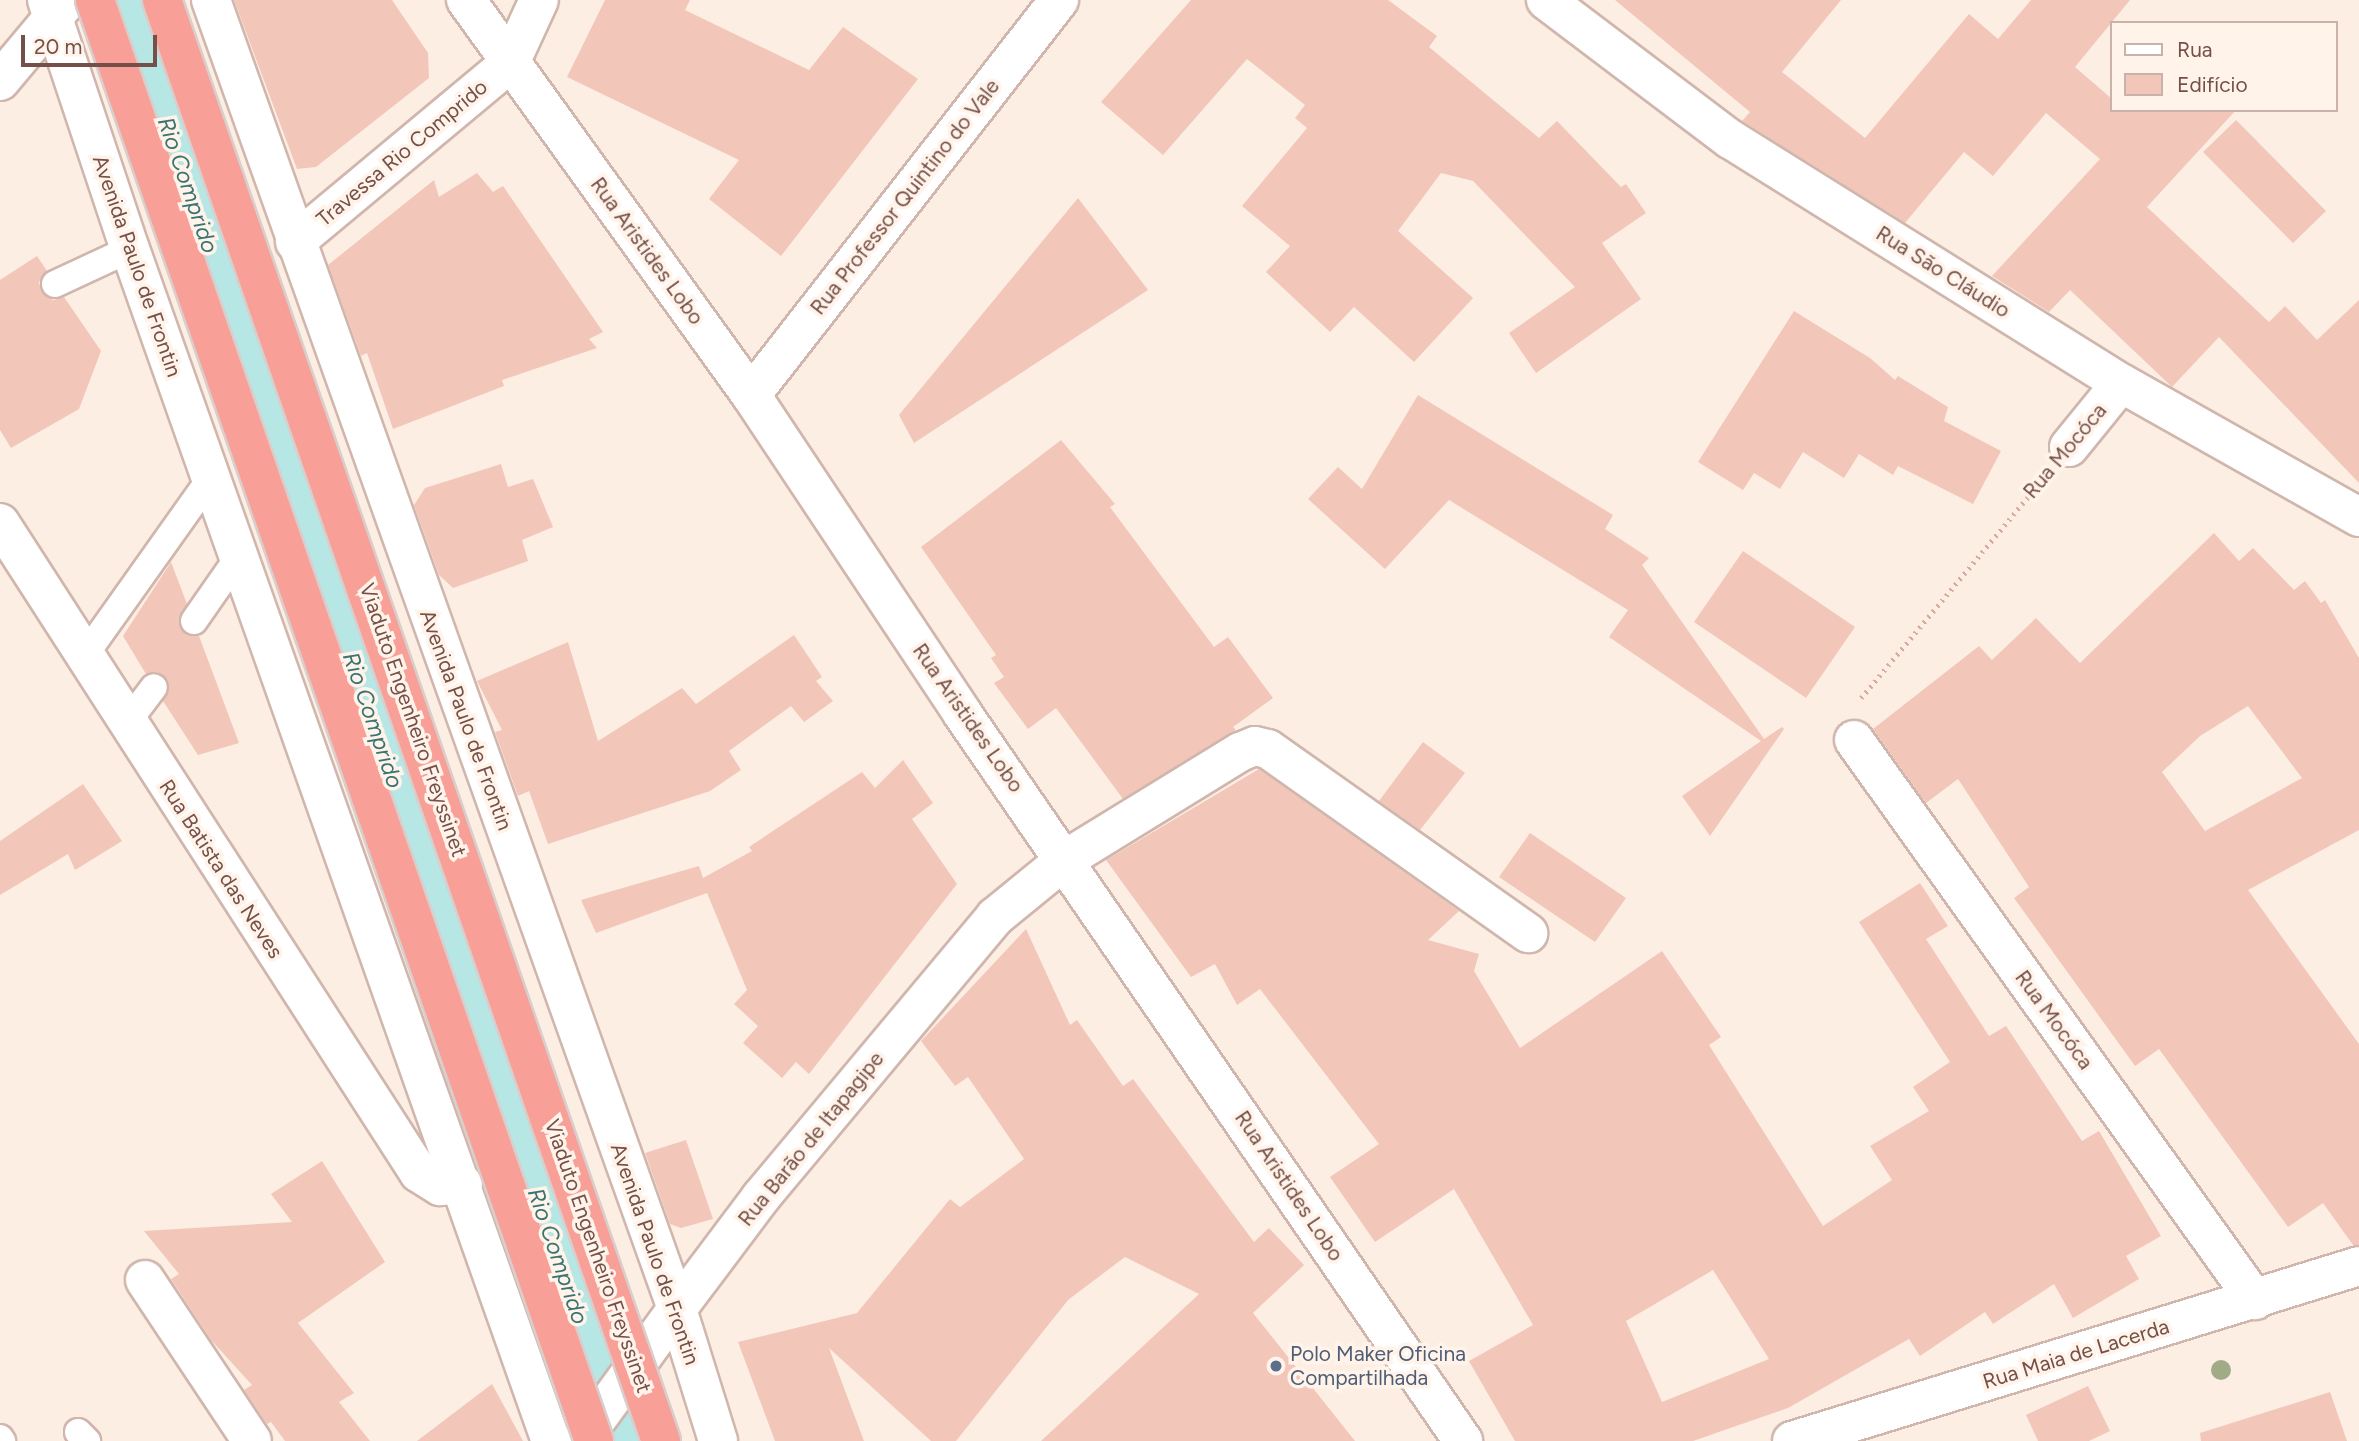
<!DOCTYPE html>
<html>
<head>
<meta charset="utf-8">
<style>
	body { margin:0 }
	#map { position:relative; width:2359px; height:1441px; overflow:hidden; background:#fdeee3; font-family:Figtree,sans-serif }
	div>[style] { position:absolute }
	.river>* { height:82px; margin:-41px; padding:0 41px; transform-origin:41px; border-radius:41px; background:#b7e7e5 }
	.building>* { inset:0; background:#f3c6ba }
	.path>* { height:4.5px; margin-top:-2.25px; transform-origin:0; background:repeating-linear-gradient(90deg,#d8a99d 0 2px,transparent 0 7px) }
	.roads { filter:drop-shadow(2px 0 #d0b6ac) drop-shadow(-2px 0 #d0b6ac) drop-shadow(0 2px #d0b6ac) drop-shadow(0 -2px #d0b6ac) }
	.service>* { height:26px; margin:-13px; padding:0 13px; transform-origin:13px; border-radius:13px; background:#fff }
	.minor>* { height:38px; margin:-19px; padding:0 19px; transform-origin:19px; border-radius:19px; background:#fff }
	.tertiary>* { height:38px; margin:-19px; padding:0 19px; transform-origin:19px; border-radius:19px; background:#fff }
	.secondary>* { height:38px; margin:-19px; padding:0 19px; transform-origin:19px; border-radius:19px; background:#fff }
	.bridges { filter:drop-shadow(2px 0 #d8cecc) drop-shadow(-2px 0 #d8cecc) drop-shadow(0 2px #d8cecc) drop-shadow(0 -2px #d8cecc) }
	.motorway-bridge>* { height:38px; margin:-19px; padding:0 19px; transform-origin:19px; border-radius:19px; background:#f8a098 }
	.trees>* { width:20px; height:20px; margin:-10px; border-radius:50%; background:#a2ab88 }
	.dots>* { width:19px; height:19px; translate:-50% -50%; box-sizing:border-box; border:4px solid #fff3ea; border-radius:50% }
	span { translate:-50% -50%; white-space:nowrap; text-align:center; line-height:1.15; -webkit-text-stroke:7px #fff3ea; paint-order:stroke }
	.street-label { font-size:21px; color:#755048 }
	.service-label { font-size:21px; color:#4e5e75 }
	.left { translate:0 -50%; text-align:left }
	.water-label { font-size:23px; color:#397473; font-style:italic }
	.legend { position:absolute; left:2110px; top:21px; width:228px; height:91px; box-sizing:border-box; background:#fff3ea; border:2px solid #c8b2a9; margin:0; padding:9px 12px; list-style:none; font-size:21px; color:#755048 }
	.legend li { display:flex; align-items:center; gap:14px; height:35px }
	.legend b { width:35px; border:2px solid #c8b2a9 }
	.scale { position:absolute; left:21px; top:35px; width:136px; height:32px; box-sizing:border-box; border:4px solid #755048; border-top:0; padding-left:9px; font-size:21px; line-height:24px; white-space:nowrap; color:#755048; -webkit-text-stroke:5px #fff3ea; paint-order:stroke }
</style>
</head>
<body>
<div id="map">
	<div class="river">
		<div style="left:124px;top:0;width:1525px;rotate:70.94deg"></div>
	</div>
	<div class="building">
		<div style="clip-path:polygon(234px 0,392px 0,428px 53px,429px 78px,316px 167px,297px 169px)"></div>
		<div style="clip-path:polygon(605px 0,690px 0,685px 10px,809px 70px,843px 27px,918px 79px,781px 256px,709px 199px,739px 160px,567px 77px)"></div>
		<div style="clip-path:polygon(1191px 0,1388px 0,1437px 36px,1429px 47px,1539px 138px,1557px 121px,1621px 187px,1626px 184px,1646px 213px,1602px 243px,1641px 299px,1536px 373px,1509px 333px,1575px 287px,1473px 181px,1441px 173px,1398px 231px,1473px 298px,1414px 362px,1354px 307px,1330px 332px,1266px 272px,1290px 246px,1242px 206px,1307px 128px,1295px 118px,1305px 105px,1247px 59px,1163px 155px,1101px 102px)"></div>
		<div style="clip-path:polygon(1615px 0,1841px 0,1782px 72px,1865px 138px,1969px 14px,1998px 39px,2031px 0,2130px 0,2075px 67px,2112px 99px,2112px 110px,2236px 110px,2147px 207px,2269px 322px,2285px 306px,2317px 340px,2359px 300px,2359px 483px,2219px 337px,2172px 387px,2070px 290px,2049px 312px,1992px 276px,2100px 159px,2046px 113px,1993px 176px,1964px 152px,1905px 223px,1742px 121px,1750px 112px)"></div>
		<div style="clip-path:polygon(2236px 120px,2326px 211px,2293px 243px,2203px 152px)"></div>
		<div style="clip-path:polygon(477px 173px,493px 192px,503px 186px,603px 332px,589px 339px,597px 348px,502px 380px,504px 386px,393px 429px,367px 353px,361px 356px,328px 265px,434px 180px,439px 197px)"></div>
		<div style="clip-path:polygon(1078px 198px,1148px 290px,914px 443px,899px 415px)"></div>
		<div style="clip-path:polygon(37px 256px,47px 271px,39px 282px,41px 291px,53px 300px,64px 297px,101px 351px,79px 409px,11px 448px,0 430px,0 280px)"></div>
		<div style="clip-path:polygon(1794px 311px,1870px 358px,1895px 380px,1898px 376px,1948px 407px,1944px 421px,2001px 451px,1973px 504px,1898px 466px,1893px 475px,1859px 454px,1844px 478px,1803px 452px,1780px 489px,1754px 473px,1743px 490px,1698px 462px)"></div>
		<div style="clip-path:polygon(1418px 395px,1613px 515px,1605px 529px,1649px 558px,1642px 565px,1764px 739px,1782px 727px,1784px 729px,1710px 836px,1682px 796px,1761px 741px,1609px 637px,1628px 610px,1449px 500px,1385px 569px,1308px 499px,1338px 467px,1362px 489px)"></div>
		<div style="clip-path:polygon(1061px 440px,1115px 504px,1110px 507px,1214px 647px,1228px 637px,1273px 698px,1233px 727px,1236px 730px,1123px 799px,1056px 708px,1028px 729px,994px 683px,1004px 677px,991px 658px,996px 655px,921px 547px)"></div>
		<div style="clip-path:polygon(501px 464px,508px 487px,533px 479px,553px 527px,522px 540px,528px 561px,453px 588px,439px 575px,414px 505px,425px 488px)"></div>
		<div style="clip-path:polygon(evenodd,2214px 533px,2239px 561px,2253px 548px,2294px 590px,2305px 581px,2321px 603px,2325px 600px,2359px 658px,2359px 830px,2248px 890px,2359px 1044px,2359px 1245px,2353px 1245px,2323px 1203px,2288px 1227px,2159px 1049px,2135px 1066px,2014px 898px,2029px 887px,1958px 779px,1926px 803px,1873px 729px,1979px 646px,1992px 660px,2036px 618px,2080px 663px,2214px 533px,2248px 706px,2302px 778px,2205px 831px,2162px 772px,2200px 736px,2248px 706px)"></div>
		<div style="clip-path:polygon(1743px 551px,1855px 627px,1806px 698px,1694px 622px)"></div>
		<div style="clip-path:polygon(171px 562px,187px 604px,180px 627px,186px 634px,199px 636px,239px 743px,198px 755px,163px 701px,168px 680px,157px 672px,146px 674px,123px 636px)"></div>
		<div style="clip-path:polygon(794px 635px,822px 677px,816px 681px,833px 701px,804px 722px,791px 706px,729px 751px,741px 770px,710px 791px,548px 844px,529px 791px,518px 796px,495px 732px,502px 730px,477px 681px,568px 642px,598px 741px,682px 688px,696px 704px)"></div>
		<div style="clip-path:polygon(1423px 742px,1465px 773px,1420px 830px,1379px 801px)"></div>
		<div style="clip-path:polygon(903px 760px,933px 803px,912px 819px,957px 884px,809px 1074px,796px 1062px,782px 1078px,743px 1043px,758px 1026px,734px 1004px,747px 990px,707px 893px,596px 933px,581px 900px,699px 866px,703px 878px,752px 851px,749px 847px,862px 772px,875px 788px)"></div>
		<div style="clip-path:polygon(evenodd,1259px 769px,1459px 911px,1428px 940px,1479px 954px,1474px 971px,1520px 1048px,1662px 951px,1721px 1037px,1709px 1045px,1823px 1226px,1892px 1180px,1870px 1146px,1929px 1111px,1913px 1087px,1950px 1062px,1859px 922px,1920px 883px,1948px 926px,1926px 939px,1989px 1036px,2006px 1026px,2082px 1141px,2099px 1131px,2161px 1236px,2126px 1256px,2139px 1279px,2073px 1318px,2054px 1284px,1993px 1324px,1985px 1312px,1920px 1356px,1909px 1339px,1788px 1408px,1693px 1441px,1515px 1441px,1469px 1361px,1533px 1325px,1454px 1189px,1375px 1242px,1330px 1177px,1379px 1144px,1260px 989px,1237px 1005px,1215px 964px,1191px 977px,1106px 860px,1259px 769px,1713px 1270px,1769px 1359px,1662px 1402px,1626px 1321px,1713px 1270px)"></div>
		<div style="clip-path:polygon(83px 784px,122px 841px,75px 870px,68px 854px,0 895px,0 841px)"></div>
		<div style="clip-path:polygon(1530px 833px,1626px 898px,1595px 942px,1499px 877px)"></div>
		<div style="clip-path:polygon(1026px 929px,1070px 1025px,1077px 1020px,1123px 1086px,1133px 1079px,1254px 1242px,1269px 1228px,1304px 1265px,1253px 1313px,1355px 1441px,1041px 1441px,1199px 1294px,1125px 1257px,1068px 1300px,956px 1441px,931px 1441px,829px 1348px,864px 1441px,775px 1441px,738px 1342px,857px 1313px,950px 1199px,960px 1207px,1024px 1159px,968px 1077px,955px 1086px,921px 1041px)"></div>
		<div style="clip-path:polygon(686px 1140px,713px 1219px,681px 1228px,670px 1224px,645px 1153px)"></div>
		<div style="clip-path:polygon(322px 1161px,385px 1262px,298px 1323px,354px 1393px,339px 1402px,370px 1441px,285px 1441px,271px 1422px,267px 1424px,244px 1390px,252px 1385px,211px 1340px,171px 1279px,179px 1274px,144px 1231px,292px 1222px,271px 1194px)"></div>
		<div style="clip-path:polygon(492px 1384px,523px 1441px,417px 1441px)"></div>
		<div style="clip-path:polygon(2088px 1386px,2110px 1431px,2089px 1441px,2038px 1441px,2026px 1415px)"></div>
		<div style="clip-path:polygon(2330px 1392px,2347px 1441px,2201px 1441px,2200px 1433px)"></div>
	</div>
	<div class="path">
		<div style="left:1861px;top:698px;width:285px;rotate:-50.3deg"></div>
	</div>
	<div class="roads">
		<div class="service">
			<div style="left:55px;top:284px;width:83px;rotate:-25deg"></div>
			<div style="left:194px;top:621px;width:80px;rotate:-55.1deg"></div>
			<div style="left:85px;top:655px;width:217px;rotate:-54.6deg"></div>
			<div style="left:126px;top:724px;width:46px;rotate:-52.9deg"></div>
			<div style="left:78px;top:1432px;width:13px;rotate:45deg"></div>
			<div style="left:0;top:1438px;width:4px;rotate:56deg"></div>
		</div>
		<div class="minor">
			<div style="left:466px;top:0;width:487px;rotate:54.2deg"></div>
			<div style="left:751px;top:395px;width:382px;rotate:56.4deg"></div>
			<div style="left:962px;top:713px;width:884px;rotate:55.46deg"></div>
			<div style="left:1546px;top:0;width:231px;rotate:37.1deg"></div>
			<div style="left:1730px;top:139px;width:461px;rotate:32deg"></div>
			<div style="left:2121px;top:383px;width:273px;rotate:29.4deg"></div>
			<div style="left:295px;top:242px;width:280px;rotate:-39.8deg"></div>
			<div style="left:510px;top:63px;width:69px;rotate:-65.3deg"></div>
			<div style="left:751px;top:395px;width:501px;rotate:-52.05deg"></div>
			<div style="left:2069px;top:447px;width:82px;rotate:-50.9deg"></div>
			<div style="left:0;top:523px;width:773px;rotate:57.19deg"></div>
			<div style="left:419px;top:1173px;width:25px;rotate:32deg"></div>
			<div style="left:440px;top:1186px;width:23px;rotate:-5deg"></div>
			<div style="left:1854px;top:740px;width:689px;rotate:54.39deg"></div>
			<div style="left:145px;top:1280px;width:193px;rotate:56.4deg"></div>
			<div style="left:677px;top:1309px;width:140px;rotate:-53.1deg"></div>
			<div style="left:761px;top:1197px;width:365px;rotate:-50.1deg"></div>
			<div style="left:995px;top:917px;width:92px;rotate:-39.2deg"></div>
			<div style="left:1066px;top:859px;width:204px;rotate:-31.6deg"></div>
			<div style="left:1240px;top:752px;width:16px;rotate:-22deg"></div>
			<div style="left:1255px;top:746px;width:13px;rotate:13deg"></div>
			<div style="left:1268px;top:749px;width:319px;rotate:35.3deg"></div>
			<div style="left:1792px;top:1441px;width:593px;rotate:-17.15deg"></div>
		</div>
		<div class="tertiary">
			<div style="left:581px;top:1441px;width:163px;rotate:-54deg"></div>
		</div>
		<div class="secondary">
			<div style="left:47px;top:0;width:262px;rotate:71.6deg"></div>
			<div style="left:130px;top:249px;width:1264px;rotate:70.55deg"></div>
			<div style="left:211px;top:0;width:1389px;rotate:70.4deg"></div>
			<div style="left:677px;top:1309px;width:138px;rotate:72.7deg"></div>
			<div style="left:0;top:81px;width:103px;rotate:-50.1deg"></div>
		</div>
	</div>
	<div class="bridges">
		<div class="motorway-bridge">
			<div style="left:95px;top:0;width:1525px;rotate:70.9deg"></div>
			<div style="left:162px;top:0;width:1525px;rotate:70.9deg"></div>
		</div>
	</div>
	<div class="trees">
		<div style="left:2221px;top:1370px"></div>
	</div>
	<div class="dots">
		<div style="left:1276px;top:1366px;background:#5c6f8a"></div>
	</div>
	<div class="street-label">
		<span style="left:402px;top:153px;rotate:-40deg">Travessa Rio Comprido</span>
		<span style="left:905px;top:197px;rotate:-52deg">Rua Professor Quintino do Vale</span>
		<span style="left:647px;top:251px;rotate:54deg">Rua Aristides Lobo</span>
		<span style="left:137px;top:266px;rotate:71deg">Avenida Paulo de Frontin</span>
		<span style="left:1943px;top:272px;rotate:32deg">Rua São Cláudio</span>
		<span style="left:2065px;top:451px;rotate:-50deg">Rua Mocóca</span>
		<span style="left:968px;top:718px;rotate:55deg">Rua Aristides Lobo</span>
		<span style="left:413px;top:720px;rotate:71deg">Viaduto Engenheiro Freyssinet</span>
		<span style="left:466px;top:720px;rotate:70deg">Avenida Paulo de Frontin</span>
		<span style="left:221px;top:869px;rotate:57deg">Rua Batista das Neves</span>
		<span style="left:2054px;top:1020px;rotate:54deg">Rua Mocóca</span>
		<span style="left:811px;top:1139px;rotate:-51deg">Rua Barão de Itapagipe</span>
		<span style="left:1289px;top:1186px;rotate:56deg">Rua Aristides Lobo</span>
		<span style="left:655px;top:1254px;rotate:71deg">Avenida Paulo de Frontin</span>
		<span style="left:598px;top:1256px;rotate:71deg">Viaduto Engenheiro Freyssinet</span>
		<span style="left:2076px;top:1354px;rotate:-17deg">Rua Maia de Lacerda</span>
	</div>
	<div class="service-label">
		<span class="left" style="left:1290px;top:1366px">Polo Maker Oficina<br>Compartilhada</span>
	</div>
	<div class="water-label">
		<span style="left:188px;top:185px;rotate:71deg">Rio Comprido</span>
		<span style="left:373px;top:720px;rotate:71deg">Rio Comprido</span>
		<span style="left:558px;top:1256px;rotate:71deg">Rio Comprido</span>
	</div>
	<ul class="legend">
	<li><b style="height:9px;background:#fff"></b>Rua</li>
	<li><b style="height:19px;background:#f3c6ba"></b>Edifício</li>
	</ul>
	<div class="scale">20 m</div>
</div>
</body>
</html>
